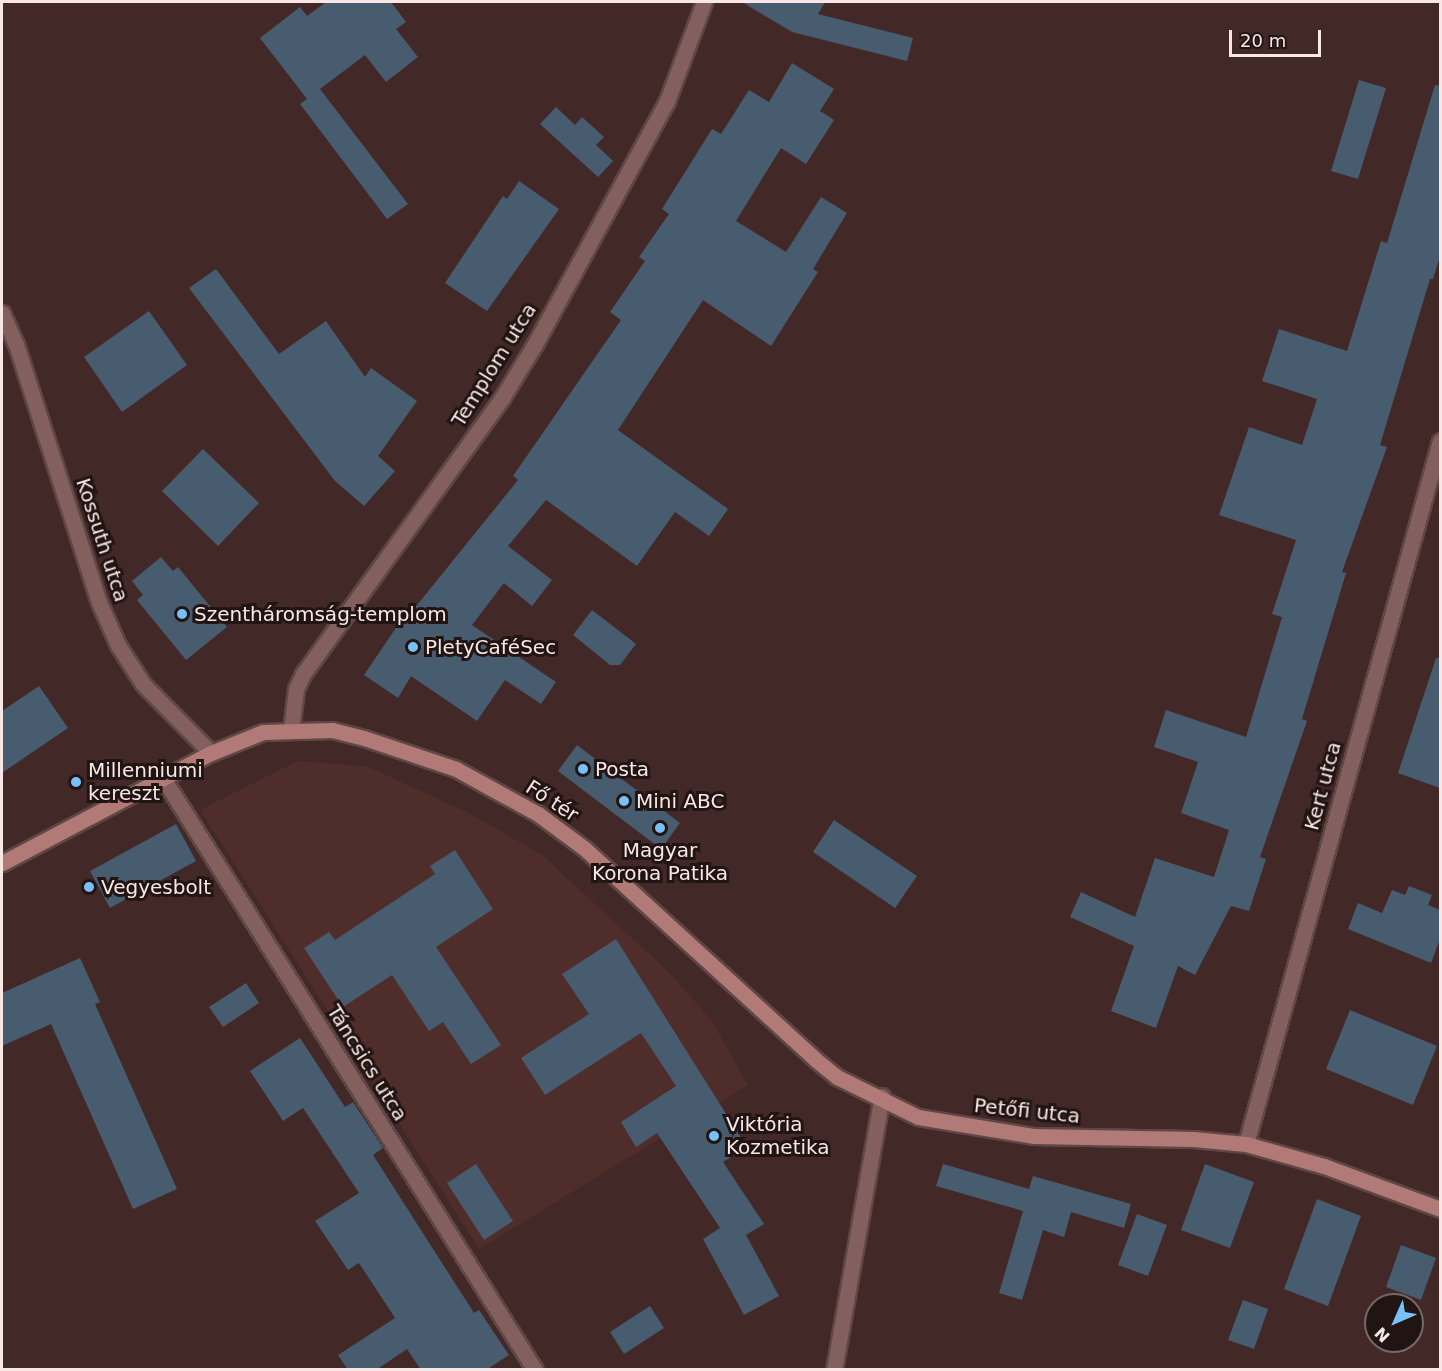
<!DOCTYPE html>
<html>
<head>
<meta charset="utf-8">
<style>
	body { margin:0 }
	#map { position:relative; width:1442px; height:1371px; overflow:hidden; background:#422827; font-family:"DejaVu Sans",sans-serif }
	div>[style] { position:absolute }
	.built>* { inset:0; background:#4f2d2b }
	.building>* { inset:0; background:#475c6f }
	.roads { filter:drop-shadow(2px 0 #5f4745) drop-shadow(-2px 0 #5f4745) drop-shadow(0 2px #5f4745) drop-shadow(0 -2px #5f4745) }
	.minor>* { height:15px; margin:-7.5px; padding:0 7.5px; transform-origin:7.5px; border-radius:7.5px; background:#83605e }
	.secondary>* { height:15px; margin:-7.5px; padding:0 7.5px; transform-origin:7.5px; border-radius:7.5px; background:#b17a77 }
	.dots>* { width:16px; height:16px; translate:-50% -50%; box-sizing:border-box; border:3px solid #211514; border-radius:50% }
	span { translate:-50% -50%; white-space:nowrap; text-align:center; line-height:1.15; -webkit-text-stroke:6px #211514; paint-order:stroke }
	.street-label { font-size:20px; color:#f9e7e5 }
	.poi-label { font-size:20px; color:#f9e7e5 }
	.left { translate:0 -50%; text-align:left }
	.frame { position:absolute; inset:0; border:3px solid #f9e7e5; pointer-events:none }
	.north { position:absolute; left:1364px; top:1293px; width:60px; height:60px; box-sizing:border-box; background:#211514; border:2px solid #776968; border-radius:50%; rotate:225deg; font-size:16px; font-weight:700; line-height:24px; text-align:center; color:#f9e7e5 }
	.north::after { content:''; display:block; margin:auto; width:21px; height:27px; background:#79bff8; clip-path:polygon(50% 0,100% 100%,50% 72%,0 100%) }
	.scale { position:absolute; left:1229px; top:30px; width:92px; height:27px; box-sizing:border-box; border:3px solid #f9e7e5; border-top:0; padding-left:8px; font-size:18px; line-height:21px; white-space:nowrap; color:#f9e7e5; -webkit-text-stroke:4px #211514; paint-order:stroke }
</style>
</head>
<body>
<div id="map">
	<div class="built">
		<div style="clip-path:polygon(298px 761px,366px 766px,471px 814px,542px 855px,670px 973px,712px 1021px,748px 1085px,479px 1249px,200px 810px)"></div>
	</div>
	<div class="building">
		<div style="clip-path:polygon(326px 2px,391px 2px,406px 22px,396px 29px,418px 57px,386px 82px,365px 55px,320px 89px,408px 204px,387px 219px,300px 104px,307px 99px,260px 38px,300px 7px,307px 16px)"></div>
		<div style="clip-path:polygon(742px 2px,825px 2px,818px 14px,913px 38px,907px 61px,792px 32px)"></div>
		<div style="clip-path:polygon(792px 63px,834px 89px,820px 111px,834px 120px,806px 164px,781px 148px,736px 221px,786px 252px,821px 197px,847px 213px,813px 269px,818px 272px,771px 346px,703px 300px,618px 430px,728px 509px,709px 536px,675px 512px,637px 566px,546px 500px,508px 546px,552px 580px,532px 606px,504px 583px,472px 625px,556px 682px,541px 704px,505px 680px,477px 721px,411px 676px,398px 698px,364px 675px,402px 619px,405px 620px,518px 480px,513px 476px,621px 320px,610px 312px,645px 261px,639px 257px,669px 214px,662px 209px,712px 129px,721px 134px,749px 90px,769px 102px)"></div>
		<div style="clip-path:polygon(1359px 80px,1386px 88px,1358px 179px,1331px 171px)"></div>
		<div style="clip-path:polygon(1435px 85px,1440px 86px,1440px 256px,1433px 279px,1430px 279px,1380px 445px,1387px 447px,1342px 572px,1346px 573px,1302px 719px,1307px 721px,1260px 857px,1266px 859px,1249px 911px,1231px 906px,1195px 975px,1178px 966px,1156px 1028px,1111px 1011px,1134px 946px,1070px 917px,1081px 892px,1135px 917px,1155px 858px,1214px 877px,1229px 830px,1181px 813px,1198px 762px,1154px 747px,1166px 710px,1246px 737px,1282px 617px,1272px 614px,1296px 540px,1219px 515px,1249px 427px,1302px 445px,1317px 399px,1262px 381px,1279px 329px,1347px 351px,1381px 241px,1387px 243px)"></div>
		<div style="clip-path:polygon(556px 107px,575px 125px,582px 117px,604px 137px,596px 145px,613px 161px,598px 177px,540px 124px)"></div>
		<div style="clip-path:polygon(519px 181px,559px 209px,487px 311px,445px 283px,503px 196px,507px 199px)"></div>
		<div style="clip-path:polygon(216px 269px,279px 354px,326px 321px,365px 377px,371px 368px,417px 401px,378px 456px,395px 471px,364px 506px,335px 481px,189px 288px)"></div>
		<div style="clip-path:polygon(149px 311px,187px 365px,122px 412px,84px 357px)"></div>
		<div style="clip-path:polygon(203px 449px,259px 503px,218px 546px,162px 491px)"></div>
		<div style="clip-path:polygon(161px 557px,173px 571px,178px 567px,227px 627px,186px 660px,137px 600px,143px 595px,132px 581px)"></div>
		<div style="clip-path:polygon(592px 610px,636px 644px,620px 665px,610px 665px,573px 635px)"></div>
		<div style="clip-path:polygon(1436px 658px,1440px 658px,1440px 788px,1398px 773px)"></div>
		<div style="clip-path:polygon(39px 686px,68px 728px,2px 773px,2px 711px)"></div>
		<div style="clip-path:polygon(577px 745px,680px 823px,661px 849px,558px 771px)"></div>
		<div style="clip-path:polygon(834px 820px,917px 876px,895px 908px,813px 852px)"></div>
		<div style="clip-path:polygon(176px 824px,196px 861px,110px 908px,90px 871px)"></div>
		<div style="clip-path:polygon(455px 850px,493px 909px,436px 947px,501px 1045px,471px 1064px,443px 1022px,429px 1031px,392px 975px,343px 1007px,304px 948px,329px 932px,335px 940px,435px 874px,430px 866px)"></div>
		<div style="clip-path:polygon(1409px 886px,1432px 895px,1428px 905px,1440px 910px,1440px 939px,1431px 963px,1348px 929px,1358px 903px,1382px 913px,1392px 890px,1405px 895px)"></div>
		<div style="clip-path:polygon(616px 939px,747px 1147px,723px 1162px,764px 1224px,746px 1235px,779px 1296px,744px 1315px,703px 1239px,720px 1228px,657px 1133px,636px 1147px,621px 1122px,676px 1086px,641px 1033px,545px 1095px,521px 1058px,589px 1014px,562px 974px)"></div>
		<div style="clip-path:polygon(80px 958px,100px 1002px,95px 1004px,177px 1189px,133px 1209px,51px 1024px,2px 1046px,2px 993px)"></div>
		<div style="clip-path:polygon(246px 983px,259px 1003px,223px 1027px,209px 1007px)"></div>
		<div style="clip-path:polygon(1350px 1010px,1437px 1046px,1413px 1105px,1326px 1069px)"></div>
		<div style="clip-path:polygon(300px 1038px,345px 1107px,353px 1102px,383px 1148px,373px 1155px,474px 1313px,479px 1310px,509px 1355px,486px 1370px,421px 1370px,407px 1349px,376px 1370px,348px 1370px,338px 1355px,395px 1318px,359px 1263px,348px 1270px,315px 1221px,359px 1193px,303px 1108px,283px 1121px,250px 1071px)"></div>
		<div style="clip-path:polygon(476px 1164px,513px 1221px,484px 1240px,447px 1183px)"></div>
		<div style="clip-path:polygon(943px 1164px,1029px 1189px,1033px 1176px,1131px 1204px,1124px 1228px,1071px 1212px,1064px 1237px,1043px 1230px,1022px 1300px,999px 1293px,1023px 1211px,936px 1186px)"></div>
		<div style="clip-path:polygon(1205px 1164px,1254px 1182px,1230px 1248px,1181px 1230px)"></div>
		<div style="clip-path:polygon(1317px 1199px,1361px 1216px,1328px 1306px,1284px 1289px)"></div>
		<div style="clip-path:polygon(1137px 1214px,1167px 1225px,1148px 1276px,1118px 1265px)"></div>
		<div style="clip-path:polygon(1401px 1245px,1436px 1258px,1421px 1300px,1386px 1287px)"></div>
		<div style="clip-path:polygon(1243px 1300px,1268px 1309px,1254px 1349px,1228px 1340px)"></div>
		<div style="clip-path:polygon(650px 1306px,664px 1328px,624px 1354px,610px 1332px)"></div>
	</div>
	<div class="roads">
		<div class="minor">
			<div style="left:2px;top:313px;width:34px;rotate:66deg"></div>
			<div style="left:16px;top:344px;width:271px;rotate:72.2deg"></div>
			<div style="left:99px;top:602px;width:47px;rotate:66.2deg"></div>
			<div style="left:118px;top:645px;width:46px;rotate:57.3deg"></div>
			<div style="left:143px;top:684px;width:97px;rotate:45.4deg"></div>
			<div style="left:291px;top:730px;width:41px;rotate:-83deg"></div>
			<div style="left:296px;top:689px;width:17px;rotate:-65deg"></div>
			<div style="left:303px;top:674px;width:340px;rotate:-54.2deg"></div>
			<div style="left:502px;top:398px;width:63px;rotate:-58.6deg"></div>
			<div style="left:535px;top:344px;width:277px;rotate:-61.5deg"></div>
			<div style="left:667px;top:101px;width:106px;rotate:-69.5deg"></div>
			<div style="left:163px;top:778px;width:699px;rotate:57.86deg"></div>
			<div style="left:1246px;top:1144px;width:729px;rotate:-74.57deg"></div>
			<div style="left:834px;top:1370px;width:278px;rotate:-80.1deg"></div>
		</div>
		<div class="secondary">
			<div style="left:2px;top:863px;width:236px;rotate:-27.8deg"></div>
			<div style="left:211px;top:753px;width:56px;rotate:-22deg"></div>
			<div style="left:263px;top:732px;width:69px;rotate:-1.7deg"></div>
			<div style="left:332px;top:730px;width:33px;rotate:14deg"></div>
			<div style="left:364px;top:738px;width:97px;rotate:18.6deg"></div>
			<div style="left:456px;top:769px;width:94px;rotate:28.8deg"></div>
			<div style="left:538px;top:814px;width:57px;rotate:36.5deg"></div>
			<div style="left:584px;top:848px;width:314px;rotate:42.4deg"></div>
			<div style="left:816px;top:1060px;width:27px;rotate:39deg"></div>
			<div style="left:837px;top:1077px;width:90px;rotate:26.3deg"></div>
			<div style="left:918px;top:1117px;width:118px;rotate:9.3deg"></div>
			<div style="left:1034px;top:1136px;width:159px;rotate:1.1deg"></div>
			<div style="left:1193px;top:1139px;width:53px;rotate:5.4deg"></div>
			<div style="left:1246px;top:1144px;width:81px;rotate:15.8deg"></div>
			<div style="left:1324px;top:1166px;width:124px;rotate:20.3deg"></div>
		</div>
	</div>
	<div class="dots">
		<div style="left:182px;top:614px;background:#79bff8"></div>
		<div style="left:413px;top:647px;background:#79bff8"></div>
		<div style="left:583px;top:769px;background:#79bff8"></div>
		<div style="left:76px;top:782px;background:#79bff8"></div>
		<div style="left:624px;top:801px;background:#79bff8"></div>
		<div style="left:660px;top:828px;background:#79bff8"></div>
		<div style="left:89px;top:887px;background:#79bff8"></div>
		<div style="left:714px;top:1136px;background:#79bff8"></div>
	</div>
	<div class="street-label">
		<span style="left:494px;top:365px;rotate:-58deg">Templom utca</span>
		<span style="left:102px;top:540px;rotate:72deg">Kossuth utca</span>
		<span style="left:1323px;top:786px;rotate:-75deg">Kert utca</span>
		<span style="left:552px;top:801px;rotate:33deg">Fő tér</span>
		<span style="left:367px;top:1063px;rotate:58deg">Táncsics utca</span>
		<span style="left:1027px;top:1111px;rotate:6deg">Petőfi utca</span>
	</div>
	<div class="poi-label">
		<span class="left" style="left:194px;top:614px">Szentháromság-templom</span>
		<span class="left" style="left:425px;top:647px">PletyCaféSec</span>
		<span class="left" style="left:595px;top:769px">Posta</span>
		<span class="left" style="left:88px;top:782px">Millenniumi<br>kereszt</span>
		<span class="left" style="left:636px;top:801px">Mini ABC</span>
		<span style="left:660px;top:862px">Magyar<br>Korona Patika</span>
		<span class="left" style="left:101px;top:887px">Vegyesbolt</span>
		<span class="left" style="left:726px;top:1136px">Viktória<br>Kozmetika</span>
	</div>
	<div class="frame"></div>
	<div class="north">N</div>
	<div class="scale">20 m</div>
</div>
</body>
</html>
